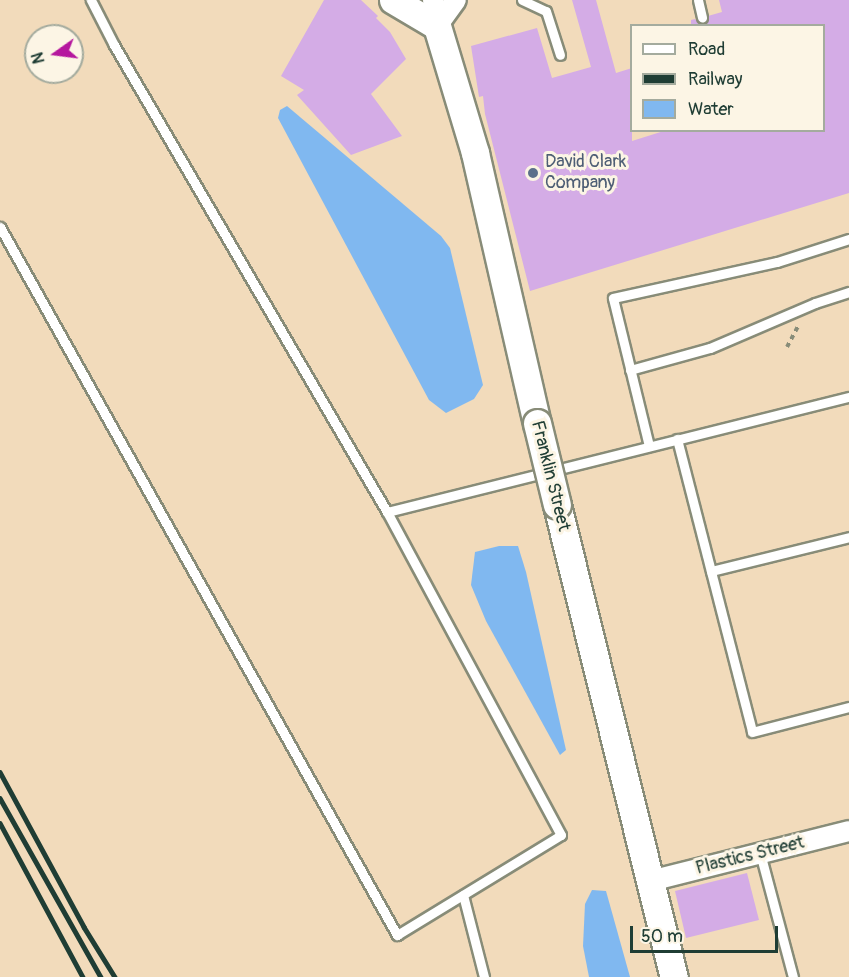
<!DOCTYPE html>
<html>
<head>
<meta charset="utf-8">
<style>
	body { margin:0 }
	#map { position:relative; width:849px; height:977px; overflow:hidden; background:#f2dbbb; font-family:Pangolin,sans-serif }
	div>[style] { position:absolute }
	.water>* { inset:0; background:#80b8f0 }
	.building>* { inset:0; background:#d4ace6 }
	.path>* { height:4px; margin-top:-2px; transform-origin:0; background:repeating-linear-gradient(90deg,#888c78 0 4.5px,transparent 0 9px) }
	.roads { filter:drop-shadow(2px 0 #888c78) drop-shadow(-2px 0 #888c78) drop-shadow(0 2px #888c78) drop-shadow(0 -2px #888c78) }
	.service>* { height:9px; margin:-4.5px; padding:0 4.5px; transform-origin:4.5px; border-radius:4.5px; background:#fff }
	.minor>* { height:20px; margin:-10px; padding:0 10px; transform-origin:10px; border-radius:10px; background:#fff }
	.secondary>* { height:27px; margin:-13.5px; padding:0 13.5px; transform-origin:13.5px; border-radius:13.5px; background:#fff }
	.rail>* { height:4.5px; margin:-2.25px; padding:0 2.25px; transform-origin:2.25px; border-radius:2.25px; background:#1f3d34 }
	.bridges { filter:drop-shadow(2px 0 #888c78) drop-shadow(-2px 0 #888c78) drop-shadow(0 2px #888c78) drop-shadow(0 -2px #888c78) }
	.secondary-bridge>* { height:27px; margin:-13.5px; padding:0 13.5px; transform-origin:13.5px; border-radius:13.5px; background:#fff }
	.dots>* { width:16px; height:16px; translate:-50% -50%; box-sizing:border-box; border:3px solid #fcf5e5; border-radius:50% }
	span { translate:-50% -50%; white-space:nowrap; text-align:center; line-height:1.15; -webkit-text-stroke:6px #fcf5e5; paint-order:stroke }
	.service-label { font-size:18px; color:#4e5e75 }
	.left { translate:0 -50%; text-align:left }
	.street-label { font-size:18px; color:#1f3d34 }
	.legend { position:absolute; left:630px; top:24px; width:195px; height:108px; box-sizing:border-box; background:#fcf5e5; border:2px solid #a4ab9e; margin:0; padding:8px 10px; list-style:none; font-size:18px; color:#1f3d34 }
	.legend li { display:flex; align-items:center; gap:12px; height:30px }
	.legend b { width:30px; border:2px solid #a4ab9e }
	.north { position:absolute; left:24px; top:24px; width:60px; height:60px; box-sizing:border-box; background:#fcf5e5; border:2px solid #a4ab9e; border-radius:50%; rotate:256deg; font-size:16px; font-weight:700; line-height:24px; text-align:center; color:#1f3d34 }
	.north::after { content:''; display:block; margin:auto; width:21px; height:27px; background:#b5179e; clip-path:polygon(50% 0,100% 100%,50% 72%,0 100%) }
	.scale { position:absolute; left:630px; top:926px; width:148px; height:27px; box-sizing:border-box; border:3px solid #1f3d34; border-top:0; padding-left:8px; font-size:18px; line-height:21px; white-space:nowrap; color:#1f3d34; -webkit-text-stroke:4px #fcf5e5; paint-order:stroke }
</style>
</head>
<body>
<div id="map">
	<div class="water">
		<div style="clip-path:polygon(287px 106px,441px 236px,450px 248px,483px 385px,474px 399px,446px 413px,429px 400px,278px 118px,280px 110px)"></div>
		<div style="clip-path:polygon(499px 546px,518px 546px,526px 572px,566px 750px,560px 755px,486px 621px,471px 585px,475px 552px)"></div>
		<div style="clip-path:polygon(592px 890px,606px 891px,630px 977px,589px 977px,583px 946px,585px 904px)"></div>
	</div>
	<div class="building">
		<div style="clip-path:polygon(324px 0,361px 0,378px 16px,376px 18px,390px 32px,406px 59px,371px 94px,402px 136px,351px 155px,297px 95px,304px 90px,281px 76px)"></div>
		<div style="clip-path:polygon(572px 0,596px 0,616px 73px,632px 68px,632px 141px,667px 130px,824px 130px,824px 26px,691px 26px,691px 20px,695px 19px,699px 24px,704px 24px,708px 16px,722px 12px,719px 0,849px 0,849px 193px,530px 291px,485px 114px,483px 96px,479px 97px,471px 46px,537px 28px,552px 78px,591px 67px)"></div>
		<div style="clip-path:polygon(747px 873px,759px 920px,686px 938px,675px 891px)"></div>
	</div>
	<div class="path">
		<div style="left:787px;top:347px;width:26px;rotate:-62deg"></div>
	</div>
	<div class="roads">
		<div class="service">
			<div style="left:522px;top:0;width:26px;rotate:25deg"></div>
			<div style="left:546px;top:11px;width:46px;rotate:72.3deg"></div>
			<div style="left:698px;top:0;width:18px;rotate:77deg"></div>
			<div style="left:0;top:227px;width:812px;rotate:60.72deg"></div>
			<div style="left:397px;top:935px;width:192px;rotate:-31.4deg"></div>
			<div style="left:561px;top:835px;width:367px;rotate:-118.3deg"></div>
			<div style="left:387px;top:512px;width:541px;rotate:-120.31deg"></div>
			<div style="left:114px;top:45px;width:51px;rotate:-117.1deg"></div>
			<div style="left:630px;top:370px;width:83px;rotate:-15.4deg"></div>
			<div style="left:710px;top:348px;width:114px;rotate:-23.2deg"></div>
			<div style="left:815px;top:303px;width:36px;rotate:-18deg"></div>
			<div style="left:677px;top:439px;width:302px;rotate:75.6deg"></div>
			<div style="left:752px;top:732px;width:100px;rotate:-14.5deg"></div>
			<div style="left:649px;top:446px;width:152px;rotate:-103.7deg"></div>
			<div style="left:613px;top:298px;width:168px;rotate:-12.4deg"></div>
			<div style="left:777px;top:262px;width:76px;rotate:-17.7deg"></div>
			<div style="left:387px;top:512px;width:476px;rotate:-14deg"></div>
			<div style="left:711px;top:571px;width:142px;rotate:-13.8deg"></div>
			<div style="left:760px;top:853px;width:128px;rotate:75.1deg"></div>
			<div style="left:463px;top:895px;width:85px;rotate:75.6deg"></div>
		</div>
		<div class="minor">
			<div style="left:433px;top:0;width:26px;rotate:81deg"></div>
			<div style="left:437px;top:26px;width:32px;rotate:-54deg"></div>
			<div style="left:650px;top:881px;width:205px;rotate:-14.1deg"></div>
		</div>
		<div class="secondary">
			<div style="left:393px;top:0;width:51px;rotate:30.6deg"></div>
			<div style="left:437px;top:26px;width:133px;rotate:73.3deg"></div>
			<div style="left:475px;top:153px;width:277px;rotate:77.1deg"></div>
			<div style="left:557px;top:505px;width:486px;rotate:76.1deg"></div>
		</div>
	</div>
	<div class="rail">
		<div style="left:0;top:772px;width:176px;rotate:61.5deg"></div>
		<div style="left:84px;top:927px;width:59px;rotate:58.2deg"></div>
		<div style="left:0;top:798px;width:206px;rotate:60.6deg"></div>
		<div style="left:0;top:823px;width:175px;rotate:61.7deg"></div>
	</div>
	<div class="bridges">
		<div class="secondary-bridge">
			<div style="left:537px;top:423px;width:84px;rotate:76.3deg"></div>
		</div>
	</div>
	<div class="dots">
		<div style="left:533px;top:173px;background:#5c6f8a"></div>
	</div>
	<div class="service-label">
		<span class="left" style="left:545px;top:173px">David Clark<br>Company</span>
	</div>
	<div class="street-label">
		<span style="left:550px;top:476px;rotate:76deg">Franklin Street</span>
		<span style="left:750px;top:856px;rotate:-14deg">Plastics Street</span>
	</div>
	<ul class="legend">
	<li><b style="height:8px;background:#fff"></b>Road</li>
	<li><b style="height:8px;background:#1f3d34"></b>Railway</li>
	<li><b style="height:16px;background:#80b8f0"></b>Water</li>
	</ul>
	<div class="north">N</div>
	<div class="scale">50 m</div>
</div>
</body>
</html>
